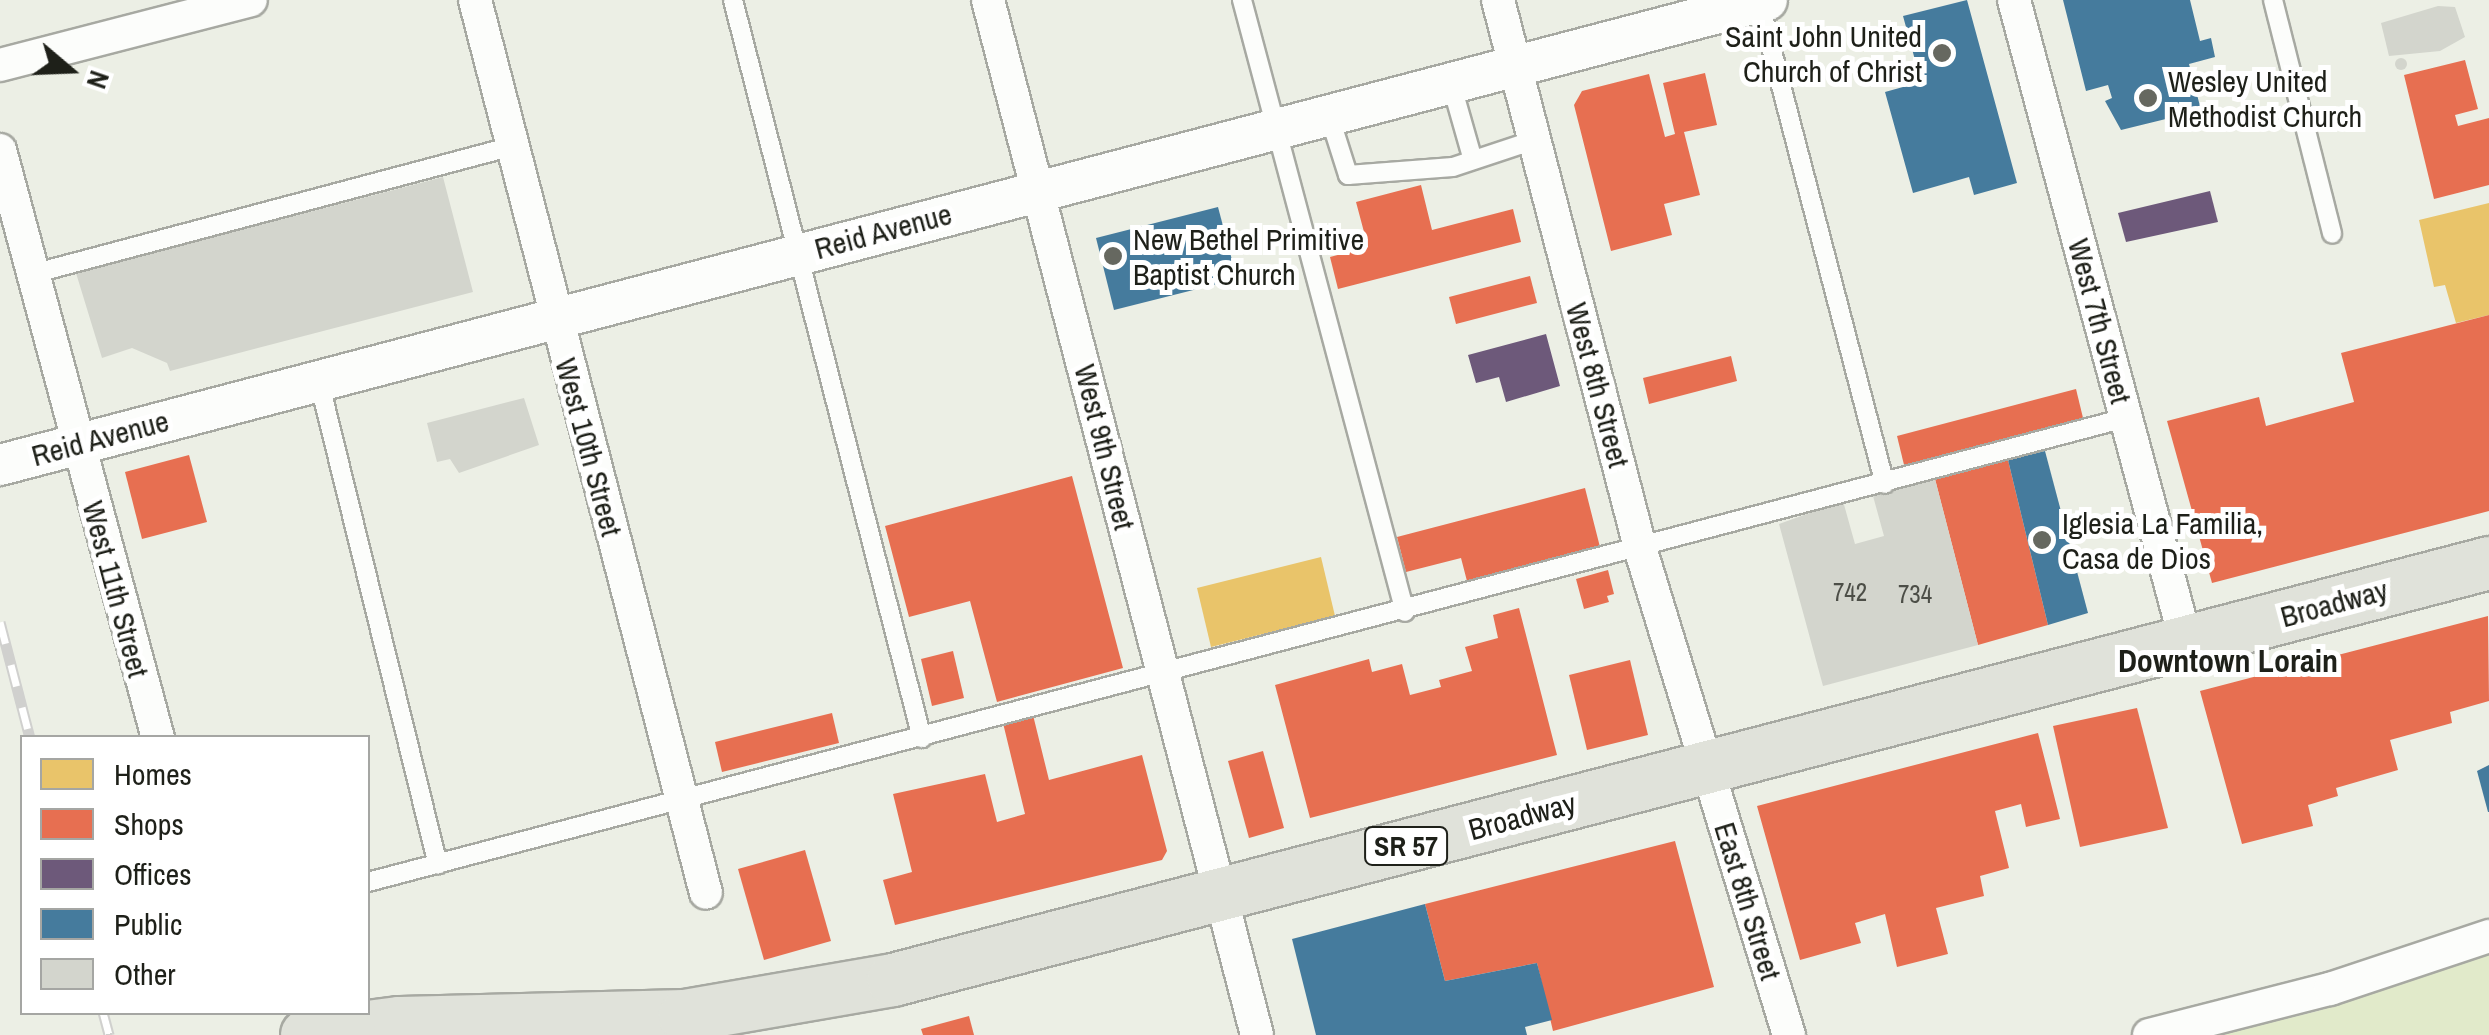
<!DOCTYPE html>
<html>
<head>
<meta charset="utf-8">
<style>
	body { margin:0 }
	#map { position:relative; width:2489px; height:1035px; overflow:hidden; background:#ecefe5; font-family:"Archivo Narrow",sans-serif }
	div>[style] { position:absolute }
	.green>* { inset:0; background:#e1eaca }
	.homes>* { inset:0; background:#e9c46a }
	.shops>* { inset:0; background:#e76f51 }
	.offices>* { inset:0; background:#6d597a }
	.public>* { inset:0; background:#457b9d }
	.building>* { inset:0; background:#d3d5cd }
	.round { border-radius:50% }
	.roads { filter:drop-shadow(2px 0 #a7a9a2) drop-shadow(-2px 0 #a7a9a2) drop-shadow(0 2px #a7a9a2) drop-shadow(0 -2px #a7a9a2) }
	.service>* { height:18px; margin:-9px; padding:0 9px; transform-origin:9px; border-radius:9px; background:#fcfdfb }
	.minor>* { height:32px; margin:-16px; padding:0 16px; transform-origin:16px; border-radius:16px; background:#fcfdfb }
	.tertiary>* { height:40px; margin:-20px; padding:0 20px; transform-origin:20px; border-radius:20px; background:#fcfdfb }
	.primary>* { height:52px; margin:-26px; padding:0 26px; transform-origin:26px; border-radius:26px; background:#e0e2da }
	.rail>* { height:11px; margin-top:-5.5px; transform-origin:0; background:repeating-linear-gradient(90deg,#fff 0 22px,#d0d0ce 0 44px); box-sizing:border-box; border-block:2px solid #d0d0ce }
	.dots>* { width:28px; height:28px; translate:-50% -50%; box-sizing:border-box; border:5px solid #fff; border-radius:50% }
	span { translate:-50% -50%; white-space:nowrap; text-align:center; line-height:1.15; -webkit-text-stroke:10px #fff; paint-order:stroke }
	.number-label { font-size:25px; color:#4c4e47 }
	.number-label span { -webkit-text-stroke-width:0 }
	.shield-label span { padding:2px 8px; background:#fff; border:2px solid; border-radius:8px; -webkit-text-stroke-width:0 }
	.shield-label { font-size:28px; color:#1e2019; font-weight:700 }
	.poi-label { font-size:30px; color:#1e2019 }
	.right { translate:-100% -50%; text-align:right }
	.left { translate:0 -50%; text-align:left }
	.street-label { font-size:30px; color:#1e2019 }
	.neighbourhood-label { font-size:32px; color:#1e2019; font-weight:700 }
	.legend { position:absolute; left:20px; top:735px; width:350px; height:280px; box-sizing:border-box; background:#fff; border:2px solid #a5a6a3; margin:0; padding:12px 18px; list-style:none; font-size:30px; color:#1e2019 }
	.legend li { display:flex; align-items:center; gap:20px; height:50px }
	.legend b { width:50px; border:2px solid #a5a6a3 }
	.north { position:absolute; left:20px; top:20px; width:100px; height:100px; -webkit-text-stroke:8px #fff; paint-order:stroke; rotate:109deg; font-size:28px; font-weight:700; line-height:40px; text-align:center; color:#1e2019 }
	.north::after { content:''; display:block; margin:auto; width:35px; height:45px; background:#1e2019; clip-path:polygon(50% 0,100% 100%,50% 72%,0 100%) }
</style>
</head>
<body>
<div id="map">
	<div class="green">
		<div style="clip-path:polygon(2489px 955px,2489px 1035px,2218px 1035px,2318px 1011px)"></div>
	</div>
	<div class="homes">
		<div style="clip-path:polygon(2489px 203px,2489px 315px,2456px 323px,2445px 285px,2434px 287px,2419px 220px)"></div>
		<div style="clip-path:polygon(1321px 557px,1335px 616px,1211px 647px,1197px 588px)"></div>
	</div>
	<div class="shops">
		<div style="clip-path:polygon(2465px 60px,2478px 109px,2455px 115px,2458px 126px,2489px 118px,2489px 185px,2434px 199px,2404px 75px)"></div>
		<div style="clip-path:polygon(1705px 73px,1717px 125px,1684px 132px,1700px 195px,1664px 204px,1672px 235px,1611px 251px,1574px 105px,1582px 91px,1649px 74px,1665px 137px,1675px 134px,1663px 83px)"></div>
		<div style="clip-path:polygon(1421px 185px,1432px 230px,1513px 209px,1521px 242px,1338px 289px,1330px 257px,1368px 247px,1356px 202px)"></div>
		<div style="clip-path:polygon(1530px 276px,1537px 303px,1456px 324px,1449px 297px)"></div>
		<div style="clip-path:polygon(2489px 315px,2489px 511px,2212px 583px,2167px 421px,2259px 397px,2266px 426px,2354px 402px,2341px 353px)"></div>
		<div style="clip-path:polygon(1731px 356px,1737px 381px,1649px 404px,1643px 378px)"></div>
		<div style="clip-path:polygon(2076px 389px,2084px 422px,1905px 469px,1897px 436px)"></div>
		<div style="clip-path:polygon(189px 455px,207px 522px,142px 539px,125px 472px)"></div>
		<div style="clip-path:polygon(2008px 460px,2048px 625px,1978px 645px,1935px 479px)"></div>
		<div style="clip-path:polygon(1072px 476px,1123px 668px,997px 702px,970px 601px,909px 617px,885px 526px)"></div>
		<div style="clip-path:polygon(1585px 488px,1601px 551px,1468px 585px,1461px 558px,1406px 572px,1397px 537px)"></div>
		<div style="clip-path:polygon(1608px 570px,1614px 594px,1607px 596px,1609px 602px,1584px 609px,1576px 579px)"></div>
		<div style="clip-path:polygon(1519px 608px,1557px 755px,1310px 818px,1275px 685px,1369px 659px,1372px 672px,1402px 664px,1410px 695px,1441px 687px,1439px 680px,1472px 671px,1465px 647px,1498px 638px,1493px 615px)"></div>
		<div style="clip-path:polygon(2488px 616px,2489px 701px,2450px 712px,2452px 723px,2390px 740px,2398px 770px,2336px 788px,2338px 796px,2308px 805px,2313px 826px,2242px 844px,2200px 691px)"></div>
		<div style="clip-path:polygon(953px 651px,964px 698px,932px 706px,921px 659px)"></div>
		<div style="clip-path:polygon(1630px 660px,1648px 735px,1587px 750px,1569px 675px)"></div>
		<div style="clip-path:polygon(2137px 708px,2168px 828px,2080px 847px,2053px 726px)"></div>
		<div style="clip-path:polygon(832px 713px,839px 743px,722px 772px,715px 742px)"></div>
		<div style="clip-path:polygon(1033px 715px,1049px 780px,1142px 755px,1167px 851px,1162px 860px,895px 925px,883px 880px,912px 872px,893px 794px,985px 774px,997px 822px,1025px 814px,1003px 723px)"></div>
		<div style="clip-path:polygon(2038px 733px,2060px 819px,2026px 827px,2021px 804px,1995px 811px,2009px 868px,1980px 876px,1984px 896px,1936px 908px,1948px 954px,1897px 967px,1885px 914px,1855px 923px,1861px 943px,1800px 960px,1757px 806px)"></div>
		<div style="clip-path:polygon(1263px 751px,1284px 828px,1249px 838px,1228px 761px)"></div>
		<div style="clip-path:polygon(1675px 841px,1714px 987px,1553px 1031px,1537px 963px,1445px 981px,1425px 904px)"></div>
		<div style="clip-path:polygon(805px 850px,831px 941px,764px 960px,738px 869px)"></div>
		<div style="clip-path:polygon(969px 1016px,974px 1035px,923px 1035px,921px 1029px)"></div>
	</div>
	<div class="offices">
		<div style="clip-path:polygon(2210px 191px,2218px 222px,2126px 242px,2118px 213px)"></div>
		<div style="clip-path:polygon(1546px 334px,1560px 386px,1506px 402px,1499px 377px,1476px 383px,1468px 355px)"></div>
	</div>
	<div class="public">
		<div style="clip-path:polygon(1967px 0,2017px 183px,1974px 195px,1969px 177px,1913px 193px,1885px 92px,1921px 82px,1903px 16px)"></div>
		<div style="clip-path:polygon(2063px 0,2190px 0,2200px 41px,2211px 38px,2215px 57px,2189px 64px,2201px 110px,2185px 114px,2187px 123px,2177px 126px,2174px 117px,2121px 130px,2105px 101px,2112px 98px,2108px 85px,2086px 91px)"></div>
		<div style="clip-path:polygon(1218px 207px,1237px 279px,1114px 310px,1096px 238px)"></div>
		<div style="clip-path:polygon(2045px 451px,2088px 613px,2048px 625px,2008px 460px)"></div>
		<div style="clip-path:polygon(2489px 765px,2489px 812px,2488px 812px,2477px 771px)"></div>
		<div style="clip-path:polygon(1425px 904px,1445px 981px,1537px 963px,1552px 1020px,1525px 1027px,1527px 1035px,1316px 1035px,1292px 939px)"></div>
	</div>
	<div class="building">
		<div style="clip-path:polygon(2438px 6px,2455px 7px,2465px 37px,2440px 51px,2389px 56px,2381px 23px)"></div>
		<div class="round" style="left:2395px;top:58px;width:12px;height:12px"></div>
		<div style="clip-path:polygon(443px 177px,473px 292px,170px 371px,167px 363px,132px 348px,102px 358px,76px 273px)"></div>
		<div style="clip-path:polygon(524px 398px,539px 445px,459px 473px,450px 459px,437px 462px,427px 423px)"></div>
		<div style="clip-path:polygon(1935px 479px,1978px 645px,1823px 686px,1779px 524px,1843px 501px,1855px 544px,1884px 536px,1873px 496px)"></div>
	</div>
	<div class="roads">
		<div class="service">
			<div style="left:733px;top:0;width:762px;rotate:75.64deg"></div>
			<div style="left:1242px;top:0;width:633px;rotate:75.09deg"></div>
			<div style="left:2273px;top:0;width:241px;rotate:75.8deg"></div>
			<div style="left:1759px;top:1px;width:499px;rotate:75.4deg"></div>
			<div style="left:1451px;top:83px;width:80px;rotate:74.1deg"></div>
			<div style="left:1329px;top:115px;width:63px;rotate:72.4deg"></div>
			<div style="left:1348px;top:175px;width:105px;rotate:-4.4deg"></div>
			<div style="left:1453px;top:167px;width:85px;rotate:-18.4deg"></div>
			<div style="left:32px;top:274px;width:495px;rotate:-14.9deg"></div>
			<div style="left:319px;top:381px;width:498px;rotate:76.2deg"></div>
			<div style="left:368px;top:882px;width:1818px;rotate:-14.79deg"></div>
		</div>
		<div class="minor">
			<div style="left:475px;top:0;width:922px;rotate:75.5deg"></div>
			<div style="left:988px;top:0;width:1069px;rotate:75.43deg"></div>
			<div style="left:1498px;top:0;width:569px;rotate:75.45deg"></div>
			<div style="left:1641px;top:551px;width:506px;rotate:73deg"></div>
			<div style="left:2014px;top:0;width:665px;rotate:75deg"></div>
			<div style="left:0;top:65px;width:259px;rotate:-14.5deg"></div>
			<div style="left:0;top:150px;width:609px;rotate:74.96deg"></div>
			<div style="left:2149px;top:1035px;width:187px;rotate:-14.3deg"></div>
			<div style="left:2330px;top:989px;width:168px;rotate:-18.4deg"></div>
		</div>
		<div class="tertiary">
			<div style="left:0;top:465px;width:1827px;rotate:-14.74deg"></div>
		</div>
		<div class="primary">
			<div style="left:307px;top:1035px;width:94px;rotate:-7.4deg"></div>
			<div style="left:400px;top:1023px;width:285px;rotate:-1.4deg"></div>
			<div style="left:685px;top:1016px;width:211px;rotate:-9.8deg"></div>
			<div style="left:893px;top:980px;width:1650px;rotate:-14.64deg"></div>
		</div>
	</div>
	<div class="rail">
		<div style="left:0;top:622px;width:120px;rotate:75.5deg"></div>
		<div style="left:103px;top:1012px;width:24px;rotate:75deg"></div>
	</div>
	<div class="dots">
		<div style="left:1942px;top:53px;background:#666860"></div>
		<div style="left:2148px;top:98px;background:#666860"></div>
		<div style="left:1113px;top:256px;background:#666860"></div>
		<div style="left:2042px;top:540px;background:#666860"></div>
	</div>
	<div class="number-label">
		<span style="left:1850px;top:592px">742</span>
		<span style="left:1915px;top:594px">734</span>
	</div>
	<div class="shield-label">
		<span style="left:1406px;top:846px">SR 57</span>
	</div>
	<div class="poi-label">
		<span class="right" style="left:1922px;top:53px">Saint John United<br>Church of Christ</span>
		<span class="left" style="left:2168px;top:98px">Wesley United<br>Methodist Church</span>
		<span class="left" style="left:1133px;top:256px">New Bethel Primitive<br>Baptist Church</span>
		<span class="left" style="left:2062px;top:540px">Iglesia La Familia,<br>Casa de Dios</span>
	</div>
	<div class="street-label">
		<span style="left:883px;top:231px;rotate:-15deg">Reid Avenue</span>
		<span style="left:2100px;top:321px;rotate:75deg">West 7th Street</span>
		<span style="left:1598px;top:385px;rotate:75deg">West 8th Street</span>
		<span style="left:100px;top:438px;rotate:-15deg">Reid Avenue</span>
		<span style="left:589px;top:447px;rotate:75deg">West 10th Street</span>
		<span style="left:1105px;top:447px;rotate:76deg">West 9th Street</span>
		<span style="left:116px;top:589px;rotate:75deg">West 11th Street</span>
		<span style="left:2334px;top:603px;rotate:-15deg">Broadway</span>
		<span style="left:1522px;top:816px;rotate:-15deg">Broadway</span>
		<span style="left:1748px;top:901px;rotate:73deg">East 8th Street</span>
	</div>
	<div class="neighbourhood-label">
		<span style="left:2228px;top:661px">Downtown Lorain</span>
	</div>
	<ul class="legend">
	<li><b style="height:28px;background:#e9c46a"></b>Homes</li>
	<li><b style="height:28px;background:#e76f51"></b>Shops</li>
	<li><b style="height:28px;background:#6d597a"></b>Offices</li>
	<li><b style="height:28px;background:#457b9d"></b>Public</li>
	<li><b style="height:28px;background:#d3d5cd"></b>Other</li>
	</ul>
	<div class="north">N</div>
</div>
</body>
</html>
